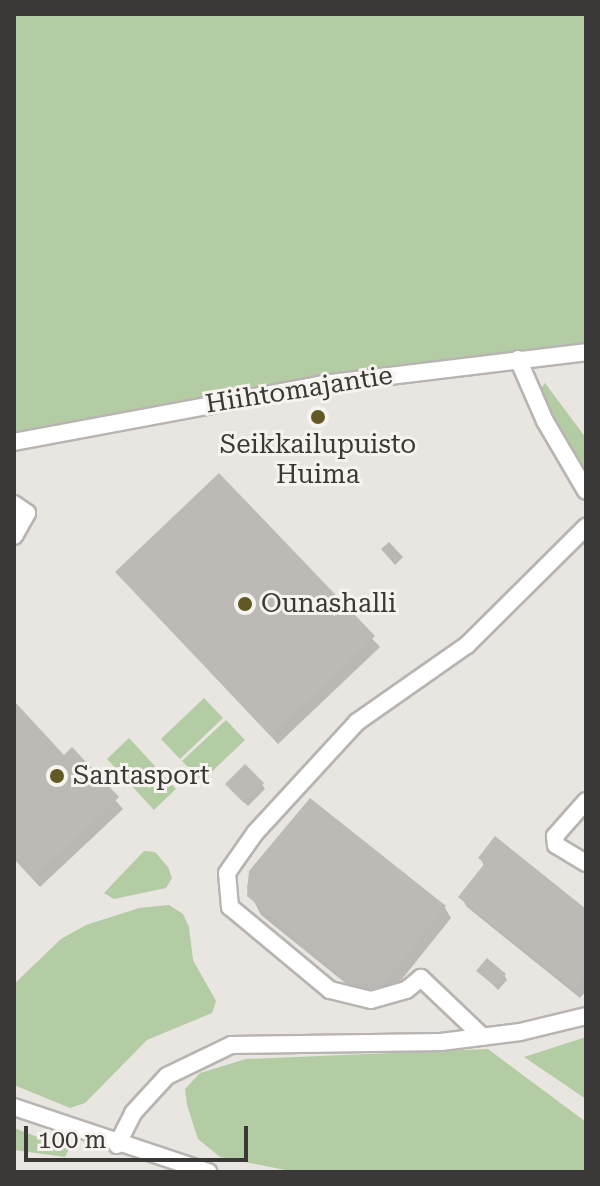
<!DOCTYPE html>
<html>
<head>
<meta charset="utf-8">
<style>
	body { margin:0 }
	#map { position:relative; width:600px; height:1186px; overflow:hidden; background:#e9e5e1; font-family:"Roboto Serif",serif }
	div>[style] { position:absolute }
	.green>* { inset:0; background:#b3cca4 }
	.shadow>* { inset:0; background:#0003 }
	.building>* { inset:0; background:#bdbab6 }
	.roads { filter:drop-shadow(2px 0 #b8b4b1) drop-shadow(-2px 0 #b8b4b1) drop-shadow(0 2px #b8b4b1) drop-shadow(0 -2px #b8b4b1) }
	.minor>* { height:16px; margin:-8px; padding:0 8px; transform-origin:8px; border-radius:8px; background:#fff }
	.dots>* { width:22px; height:22px; translate:-50% -50%; box-sizing:border-box; border:4px solid #f7f3ef; border-radius:50% }
	span { translate:-50% -50%; white-space:nowrap; text-align:center; line-height:1.15; -webkit-text-stroke:6px #f7f3ef; paint-order:stroke }
	.street-label { font-size:26px; color:#3b3938 }
	.poi-label { font-size:26px; color:#3b3938 }
	.left { translate:0 -50%; text-align:left }
	.frame { position:absolute; inset:0; border:16px solid #3b3938; pointer-events:none }
	.scale { position:absolute; left:24px; top:1126px; width:224px; height:36px; box-sizing:border-box; border:4px solid #3b3938; border-top:0; padding-left:10px; font-size:24px; line-height:28px; white-space:nowrap; color:#3b3938; -webkit-text-stroke:6px #f7f3ef; paint-order:stroke }
</style>
</head>
<body>
<div id="map">
	<div class="green">
		<div style="clip-path:polygon(14px 14px,586px 14px,586px 352px,14px 442px)"></div>
		<div style="clip-path:polygon(545px 383px,586px 438px,586px 475px,540px 389px)"></div>
		<div style="clip-path:polygon(204px 698px,223px 718px,180px 759px,161px 739px)"></div>
		<div style="clip-path:polygon(226px 720px,245px 740px,202px 781px,182px 761px)"></div>
		<div style="clip-path:polygon(129px 738px,176px 789px,154px 810px,107px 759px)"></div>
		<div style="clip-path:polygon(144px 851px,155px 852px,168px 867px,172px 878px,166px 888px,114px 899px,104px 893px)"></div>
		<div style="clip-path:polygon(169px 905px,183px 914px,189px 927px,193px 960px,216px 1001px,212px 1013px,147px 1040px,85px 1103px,70px 1108px,14px 1085px,14px 984px,61px 939px,86px 925px,139px 908px)"></div>
		<div style="clip-path:polygon(586px 1037px,586px 1099px,524px 1057px)"></div>
		<div style="clip-path:polygon(488px 1049px,586px 1122px,586px 1172px,295px 1172px,220px 1157px,198px 1139px,187px 1105px,185px 1089px,200px 1073px,246px 1059px)"></div>
		<div style="clip-path:polygon(14px 1128px,69px 1149px,65px 1157px,14px 1150px)"></div>
	</div>
	<div class="shadow">
		<div style="clip-path:polygon(219px 475px,380px 647px,278px 744px,117px 573px)"></div>
		<div style="clip-path:polygon(389px 542px,403px 557px,395px 565px,381px 549px)"></div>
		<div style="clip-path:polygon(14px 704px,64px 757px,72px 750px,123px 809px,40px 887px,14px 859px)"></div>
		<div style="clip-path:polygon(262px 784px,265px 789px,248px 806px,230px 789px)"></div>
		<div style="clip-path:polygon(480px 858px,586px 912px,586px 991px,580px 998px,467px 907px,461px 897px,485px 867px)"></div>
		<div style="clip-path:polygon(250px 871px,445px 908px,451px 918px,390px 994px,359px 994px,261px 915px,247px 888px)"></div>
		<div style="clip-path:polygon(479px 971px,504px 975px,507px 980px,498px 990px)"></div>
	</div>
	<div class="building">
		<div style="clip-path:polygon(219px 473px,375px 636px,271px 736px,115px 572px)"></div>
		<div style="clip-path:polygon(14px 701px,64px 755px,72px 747px,119px 797px,33px 878px,14px 858px)"></div>
		<div style="clip-path:polygon(245px 764px,264px 783px,244px 803px,225px 784px)"></div>
		<div style="clip-path:polygon(310px 798px,446px 906px,383px 985px,351px 984px,247px 896px,249px 871px)"></div>
		<div style="clip-path:polygon(495px 836px,586px 909px,586px 974px,574px 989px,458px 897px,485px 863px,478px 858px)"></div>
		<div style="clip-path:polygon(487px 958px,506px 974px,495px 986px,476px 971px)"></div>
	</div>
	<div class="roads">
		<div class="minor">
			<div style="left:518px;top:359px;width:68px;rotate:66.5deg"></div>
			<div style="left:545px;top:421px;width:81px;rotate:59.6deg"></div>
			<div style="left:14px;top:442px;width:314px;rotate:-10.6deg"></div>
			<div style="left:323px;top:384px;width:265px;rotate:-6.9deg"></div>
			<div style="left:14px;top:504px;width:16px;rotate:35deg"></div>
			<div style="left:27px;top:513px;width:26px;rotate:119deg"></div>
			<div style="left:586px;top:801px;width:47px;rotate:131.5deg"></div>
			<div style="left:555px;top:836px;width:9px;rotate:84deg"></div>
			<div style="left:556px;top:845px;width:35px;rotate:31deg"></div>
			<div style="left:483px;top:1037px;width:86px;rotate:-136.4deg"></div>
			<div style="left:421px;top:978px;width:19px;rotate:141deg"></div>
			<div style="left:406px;top:990px;width:36px;rotate:164deg"></div>
			<div style="left:371px;top:1000px;width:42px;rotate:-166.3deg"></div>
			<div style="left:330px;top:990px;width:130px;rotate:-140.3deg"></div>
			<div style="left:230px;top:907px;width:34px;rotate:-95deg"></div>
			<div style="left:227px;top:873px;width:49px;rotate:-55deg"></div>
			<div style="left:255px;top:833px;width:151px;rotate:-47.4deg"></div>
			<div style="left:357px;top:722px;width:134px;rotate:-35deg"></div>
			<div style="left:467px;top:645px;width:168px;rotate:-44.8deg"></div>
			<div style="left:14px;top:1107px;width:205px;rotate:18.5deg"></div>
			<div style="left:117px;top:1145px;width:36px;rotate:-63deg"></div>
			<div style="left:133px;top:1113px;width:50px;rotate:-47.4deg"></div>
			<div style="left:167px;top:1076px;width:71px;rotate:-25.8deg"></div>
			<div style="left:231px;top:1045px;width:210px;rotate:-0.8deg"></div>
			<div style="left:441px;top:1042px;width:80px;rotate:-7.2deg"></div>
			<div style="left:520px;top:1032px;width:68px;rotate:-13.6deg"></div>
		</div>
	</div>
	<div class="dots">
		<div style="left:318px;top:417px;background:#625925"></div>
		<div style="left:245px;top:604px;background:#625925"></div>
		<div style="left:57px;top:776px;background:#625925"></div>
	</div>
	<div class="street-label">
		<span style="left:299px;top:390px;rotate:-9deg">Hiihtomajantie</span>
	</div>
	<div class="poi-label">
		<span style="left:318px;top:460px">Seikkailupuisto<br>Huima</span>
		<span class="left" style="left:261px;top:604px">Ounashalli</span>
		<span class="left" style="left:73px;top:776px">Santasport</span>
	</div>
	<div class="frame"></div>
	<div class="scale">100 m</div>
</div>
</body>
</html>
